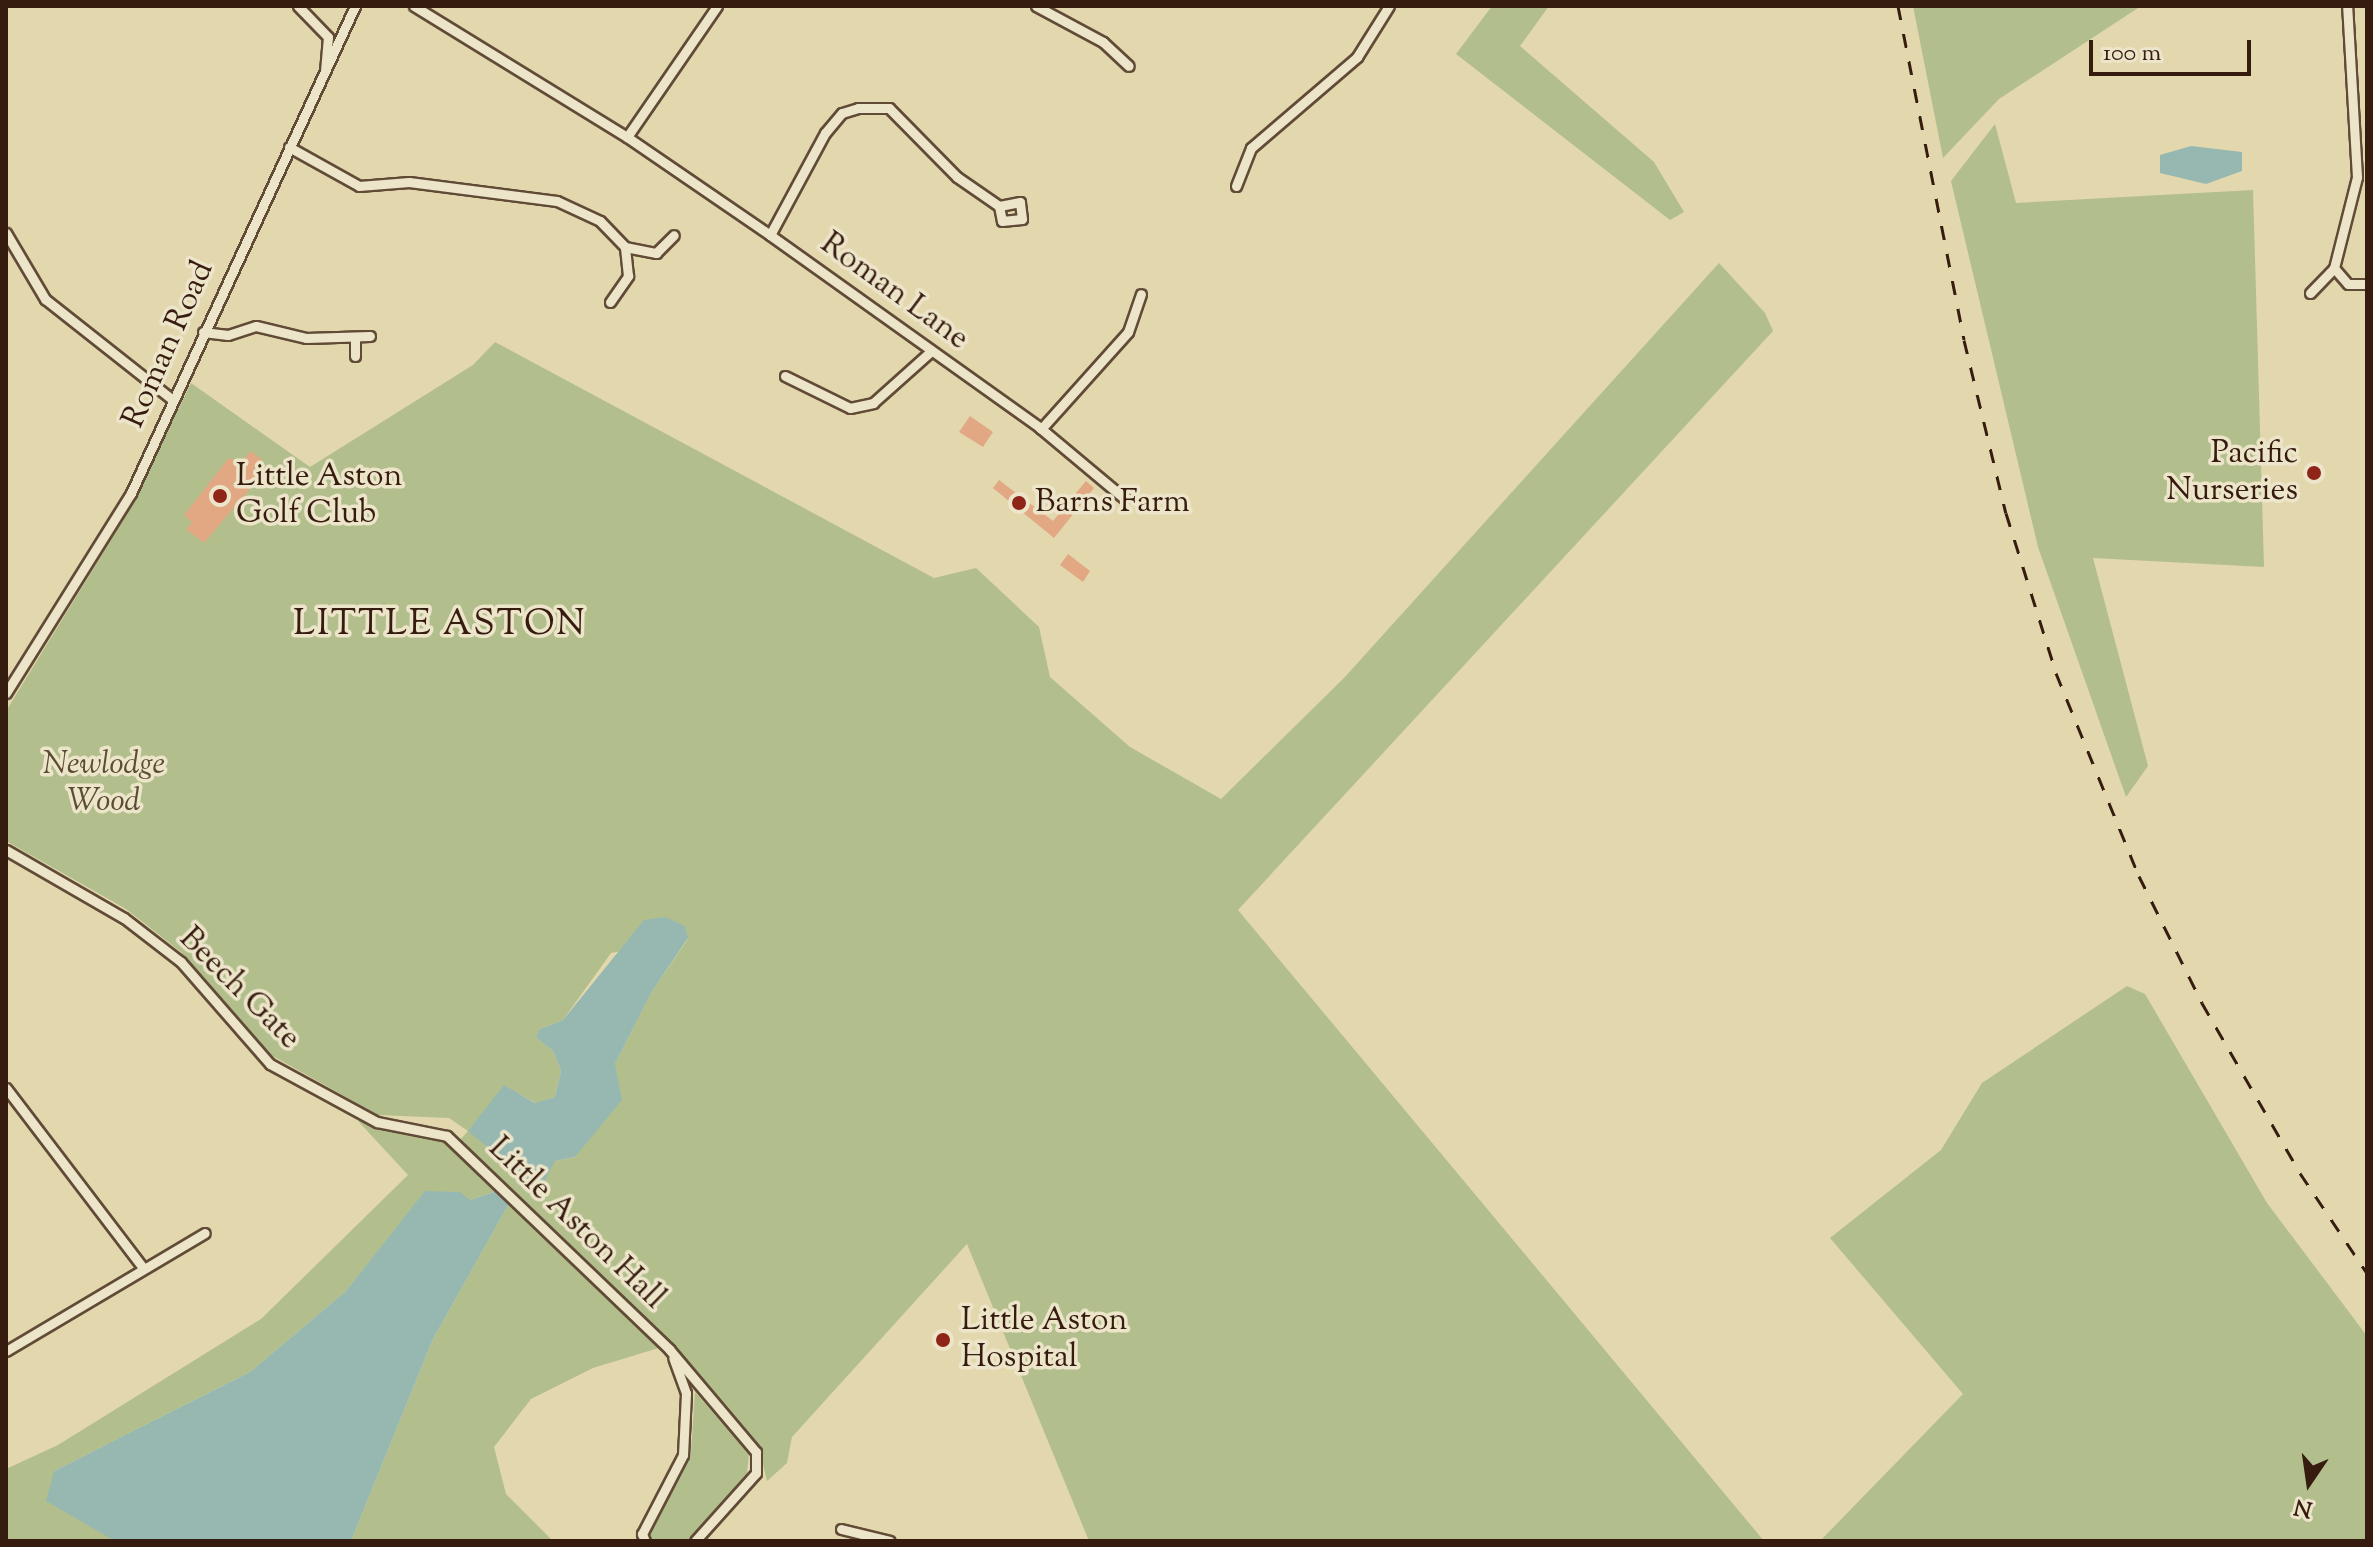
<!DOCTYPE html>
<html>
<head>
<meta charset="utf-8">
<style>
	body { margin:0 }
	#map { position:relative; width:2373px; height:1547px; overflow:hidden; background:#e3d7ae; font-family:"Sorts Mill Goudy",serif }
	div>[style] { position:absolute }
	.green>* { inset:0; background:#b2bf8c }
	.water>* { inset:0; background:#96b8b1 }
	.building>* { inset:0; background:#e2a783 }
	.roads { filter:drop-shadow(2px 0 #614b37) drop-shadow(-2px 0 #614b37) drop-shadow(0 2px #614b37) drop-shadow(0 -2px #614b37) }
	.minor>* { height:9px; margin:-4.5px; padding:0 4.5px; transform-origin:4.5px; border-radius:4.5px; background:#ede5ca }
	.rail>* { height:3px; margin-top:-1.5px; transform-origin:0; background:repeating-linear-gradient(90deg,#361c0f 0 14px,transparent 0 28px) }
	.dots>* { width:22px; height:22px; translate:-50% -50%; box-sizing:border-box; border:4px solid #ede5ca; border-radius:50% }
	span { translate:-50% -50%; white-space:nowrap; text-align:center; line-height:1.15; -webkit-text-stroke:7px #ede5ca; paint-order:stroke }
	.street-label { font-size:32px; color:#361c0f }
	.poi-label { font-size:32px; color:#361c0f }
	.right { translate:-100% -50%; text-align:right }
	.left { translate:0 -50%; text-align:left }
	.park-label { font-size:32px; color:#5b4d34; font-style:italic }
	.quarter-label { font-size:36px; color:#361c0f; letter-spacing:2px }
	.frame { position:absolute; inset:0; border:8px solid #361c0f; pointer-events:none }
	.north { position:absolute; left:2269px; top:1443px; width:80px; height:80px; -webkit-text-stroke:6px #ede5ca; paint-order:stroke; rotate:193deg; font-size:22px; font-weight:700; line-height:32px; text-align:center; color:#361c0f }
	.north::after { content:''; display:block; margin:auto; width:28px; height:36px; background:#361c0f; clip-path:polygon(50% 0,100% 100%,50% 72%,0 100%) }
	.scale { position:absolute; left:2089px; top:40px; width:162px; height:36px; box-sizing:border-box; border:4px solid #361c0f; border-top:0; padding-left:10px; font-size:24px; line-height:28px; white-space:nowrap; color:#361c0f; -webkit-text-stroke:6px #ede5ca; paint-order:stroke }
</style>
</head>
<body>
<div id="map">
	<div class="green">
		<div style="clip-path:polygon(1492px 6px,1549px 6px,1520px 46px,1654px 162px,1684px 212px,1670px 220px,1456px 54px)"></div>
		<div style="clip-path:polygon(1913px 6px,2141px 6px,1999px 99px,1943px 158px)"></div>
		<div style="clip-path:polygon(1995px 124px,2016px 203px,2253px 190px,2264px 567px,2093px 558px,2148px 766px,2126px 797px,2038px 547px,1951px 181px)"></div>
		<div style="clip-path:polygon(evenodd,1719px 263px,1765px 313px,1773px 331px,1238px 910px,1764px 1541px,1089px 1541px,967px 1244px,792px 1437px,787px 1463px,767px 1481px,760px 1452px,705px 1382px,460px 1140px,468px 1131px,449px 1118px,378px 1115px,271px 1055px,181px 952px,126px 909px,6px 841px,6px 711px,127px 514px,191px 383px,310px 467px,473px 365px,495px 342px,934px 578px,976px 568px,1039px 627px,1050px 677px,1130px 747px,1221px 799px,1344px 678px,1719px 263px,688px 939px,651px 993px,615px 1064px,593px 1132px,575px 1157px,555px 1161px,505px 1086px,536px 1103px,555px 1097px,561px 1071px,553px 1051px,537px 1037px,540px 1029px,563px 1020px,611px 953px,688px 939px)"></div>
		<div style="clip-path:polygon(2127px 986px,2145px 994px,2267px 1203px,2367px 1336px,2367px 1541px,1820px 1541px,1963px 1394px,1830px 1238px,1941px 1150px,1982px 1083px)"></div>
		<div style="clip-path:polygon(358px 1121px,444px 1140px,500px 1190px,470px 1200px,425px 1192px,346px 1291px,250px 1372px,54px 1471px,115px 1541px,6px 1541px,6px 1469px,58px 1445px,261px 1319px,408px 1175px)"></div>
		<div style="clip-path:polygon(511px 1200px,662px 1347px,593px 1368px,531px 1399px,494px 1447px,506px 1494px,553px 1541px,351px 1541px,433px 1339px)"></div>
		<div style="clip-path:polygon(695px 1392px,749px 1454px,747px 1473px,687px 1541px,650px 1541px,647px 1530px,691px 1452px)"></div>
	</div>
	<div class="water">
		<div style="clip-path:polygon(2191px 146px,2242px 152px,2242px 171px,2206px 184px,2160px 173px,2160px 155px)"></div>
		<div style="clip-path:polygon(665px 917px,685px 926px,688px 938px,651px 993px,615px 1064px,622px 1100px,575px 1157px,555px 1161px,540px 1190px,468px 1131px,504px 1085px,535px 1103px,555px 1097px,561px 1071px,553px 1051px,536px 1037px,540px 1029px,563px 1020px,644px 920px)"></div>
		<div style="clip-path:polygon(500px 1190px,511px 1200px,433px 1339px,351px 1541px,115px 1541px,46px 1501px,54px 1471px,250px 1372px,346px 1291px,425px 1191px,460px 1192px,470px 1200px)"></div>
	</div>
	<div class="building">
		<div style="clip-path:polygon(970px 416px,993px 432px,983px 447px,959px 432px)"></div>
		<div style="clip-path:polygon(251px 451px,262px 460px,253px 471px,260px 477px,204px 543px,186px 529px,192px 522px,184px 515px,229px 458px,241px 463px)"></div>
		<div style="clip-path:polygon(999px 480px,1053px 521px,1086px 481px,1094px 488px,1054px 538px,993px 488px)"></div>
		<div style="clip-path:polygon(1068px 554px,1090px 571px,1083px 582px,1060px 565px)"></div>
	</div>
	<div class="roads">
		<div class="minor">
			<div style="left:298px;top:6px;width:43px;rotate:45.9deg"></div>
			<div style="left:328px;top:37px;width:32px;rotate:95deg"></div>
			<div style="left:414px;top:6px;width:250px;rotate:31.6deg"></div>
			<div style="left:627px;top:137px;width:173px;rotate:34.4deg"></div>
			<div style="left:770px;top:235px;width:330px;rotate:35.5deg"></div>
			<div style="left:1039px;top:427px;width:111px;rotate:39.9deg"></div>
			<div style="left:1036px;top:6px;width:76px;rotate:28.2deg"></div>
			<div style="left:1103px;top:42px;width:35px;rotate:43deg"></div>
			<div style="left:627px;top:137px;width:159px;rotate:-55.5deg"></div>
			<div style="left:289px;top:147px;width:80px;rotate:29.1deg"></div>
			<div style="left:359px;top:186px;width:50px;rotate:-4.6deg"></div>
			<div style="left:409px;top:182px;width:149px;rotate:7.3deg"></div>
			<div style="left:557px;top:201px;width:47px;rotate:24.9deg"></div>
			<div style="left:600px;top:221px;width:36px;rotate:46deg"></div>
			<div style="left:625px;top:247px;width:32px;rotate:11deg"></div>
			<div style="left:656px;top:253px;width:25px;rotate:-45deg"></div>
			<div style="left:1236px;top:186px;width:41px;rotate:-68.5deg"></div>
			<div style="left:1251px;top:148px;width:140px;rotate:-40.6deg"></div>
			<div style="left:1357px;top:57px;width:60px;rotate:-57.9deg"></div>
			<div style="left:6px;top:233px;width:77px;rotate:59.4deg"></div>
			<div style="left:45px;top:299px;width:163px;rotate:38.3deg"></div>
			<div style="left:770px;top:235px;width:116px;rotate:-61.7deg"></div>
			<div style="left:825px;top:133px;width:26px;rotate:-50deg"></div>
			<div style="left:842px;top:113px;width:17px;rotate:-17deg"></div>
			<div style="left:858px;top:108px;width:31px"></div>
			<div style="left:889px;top:108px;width:97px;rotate:45.4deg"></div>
			<div style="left:957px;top:177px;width:51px;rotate:34.6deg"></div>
			<div style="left:999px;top:206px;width:15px;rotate:79deg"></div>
			<div style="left:1002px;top:221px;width:20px;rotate:-6deg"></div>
			<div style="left:1022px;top:219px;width:17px;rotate:-97deg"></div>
			<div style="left:1020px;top:202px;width:21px;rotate:169deg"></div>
			<div style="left:2334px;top:268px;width:94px;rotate:-75.8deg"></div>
			<div style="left:2357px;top:177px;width:171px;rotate:-93.3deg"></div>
			<div style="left:2334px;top:268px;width:21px;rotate:49deg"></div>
			<div style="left:2348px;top:284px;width:19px"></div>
			<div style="left:2310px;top:293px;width:35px;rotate:-46deg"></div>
			<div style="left:610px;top:302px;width:32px;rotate:-55deg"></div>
			<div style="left:628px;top:276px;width:29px;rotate:-96deg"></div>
			<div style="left:203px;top:332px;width:25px;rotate:7deg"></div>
			<div style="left:228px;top:335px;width:29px;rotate:-18deg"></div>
			<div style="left:256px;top:326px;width:51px;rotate:13.5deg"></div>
			<div style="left:306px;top:338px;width:64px;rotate:-1.8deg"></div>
			<div style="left:355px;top:338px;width:18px;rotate:90deg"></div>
			<div style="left:785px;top:376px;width:72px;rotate:26.2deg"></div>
			<div style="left:850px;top:408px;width:24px;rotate:-12deg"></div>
			<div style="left:873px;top:403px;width:76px;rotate:-41.8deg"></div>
			<div style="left:1041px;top:429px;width:130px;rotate:-48.1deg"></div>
			<div style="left:1128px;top:332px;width:40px;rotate:-71.1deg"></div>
			<div style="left:6px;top:693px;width:236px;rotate:-58deg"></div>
			<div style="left:131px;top:493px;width:536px;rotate:-65.3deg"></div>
			<div style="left:6px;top:850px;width:136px;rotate:30deg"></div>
			<div style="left:124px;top:918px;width:72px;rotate:37.7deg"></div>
			<div style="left:181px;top:962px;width:135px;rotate:48.9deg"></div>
			<div style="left:270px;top:1064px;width:122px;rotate:28.5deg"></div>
			<div style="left:377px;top:1122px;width:71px;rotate:11.3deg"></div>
			<div style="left:447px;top:1136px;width:308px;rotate:43.8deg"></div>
			<div style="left:669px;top:1349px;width:135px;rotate:49.8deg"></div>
			<div style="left:756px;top:1452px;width:21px;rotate:90deg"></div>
			<div style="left:756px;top:1473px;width:91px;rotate:131.9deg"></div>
			<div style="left:6px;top:1088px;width:226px;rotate:52.7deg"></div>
			<div style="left:6px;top:1351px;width:231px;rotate:-30.7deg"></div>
			<div style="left:841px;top:1529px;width:50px;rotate:13.8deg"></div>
			<div style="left:645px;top:1541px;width:8px;rotate:-113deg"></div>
			<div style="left:642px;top:1534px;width:89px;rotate:-62.6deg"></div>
			<div style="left:683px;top:1455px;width:62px;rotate:-87.2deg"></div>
			<div style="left:686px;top:1393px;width:37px;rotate:-110deg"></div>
		</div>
	</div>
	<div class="rail">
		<div style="left:1898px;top:6px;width:340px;rotate:78.8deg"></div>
		<div style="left:1964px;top:340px;width:178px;rotate:76.4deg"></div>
		<div style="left:2006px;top:513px;width:168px;rotate:72.6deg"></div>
		<div style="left:2056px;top:673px;width:219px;rotate:67.8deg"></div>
		<div style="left:2139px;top:876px;width:142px;rotate:63.6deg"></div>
		<div style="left:2202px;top:1003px;width:196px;rotate:60deg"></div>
		<div style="left:2300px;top:1173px;width:120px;rotate:56.2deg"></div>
	</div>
	<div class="dots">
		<div style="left:2314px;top:473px;background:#8f2418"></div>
		<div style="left:220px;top:496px;background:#8f2418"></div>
		<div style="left:1019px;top:503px;background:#8f2418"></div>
		<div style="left:943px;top:1340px;background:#8f2418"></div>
	</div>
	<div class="street-label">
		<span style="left:894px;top:292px;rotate:36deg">Roman Lane</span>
		<span style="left:169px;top:345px;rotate:-66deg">Roman Road</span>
		<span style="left:239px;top:989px;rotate:45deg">Beech Gate</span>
		<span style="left:576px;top:1224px;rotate:44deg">Little Aston Hall</span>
	</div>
	<div class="poi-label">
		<span class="right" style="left:2298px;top:473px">Pacific<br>Nurseries</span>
		<span class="left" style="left:236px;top:496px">Little Aston<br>Golf Club</span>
		<span class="left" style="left:1035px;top:503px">Barns Farm</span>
		<span class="left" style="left:961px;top:1340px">Little Aston<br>Hospital</span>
	</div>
	<div class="park-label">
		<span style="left:104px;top:784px">Newlodge<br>Wood</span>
	</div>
	<div class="quarter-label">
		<span style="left:440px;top:626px">LITTLE ASTON</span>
	</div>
	<div class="frame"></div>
	<div class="north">N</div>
	<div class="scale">100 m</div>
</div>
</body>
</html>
